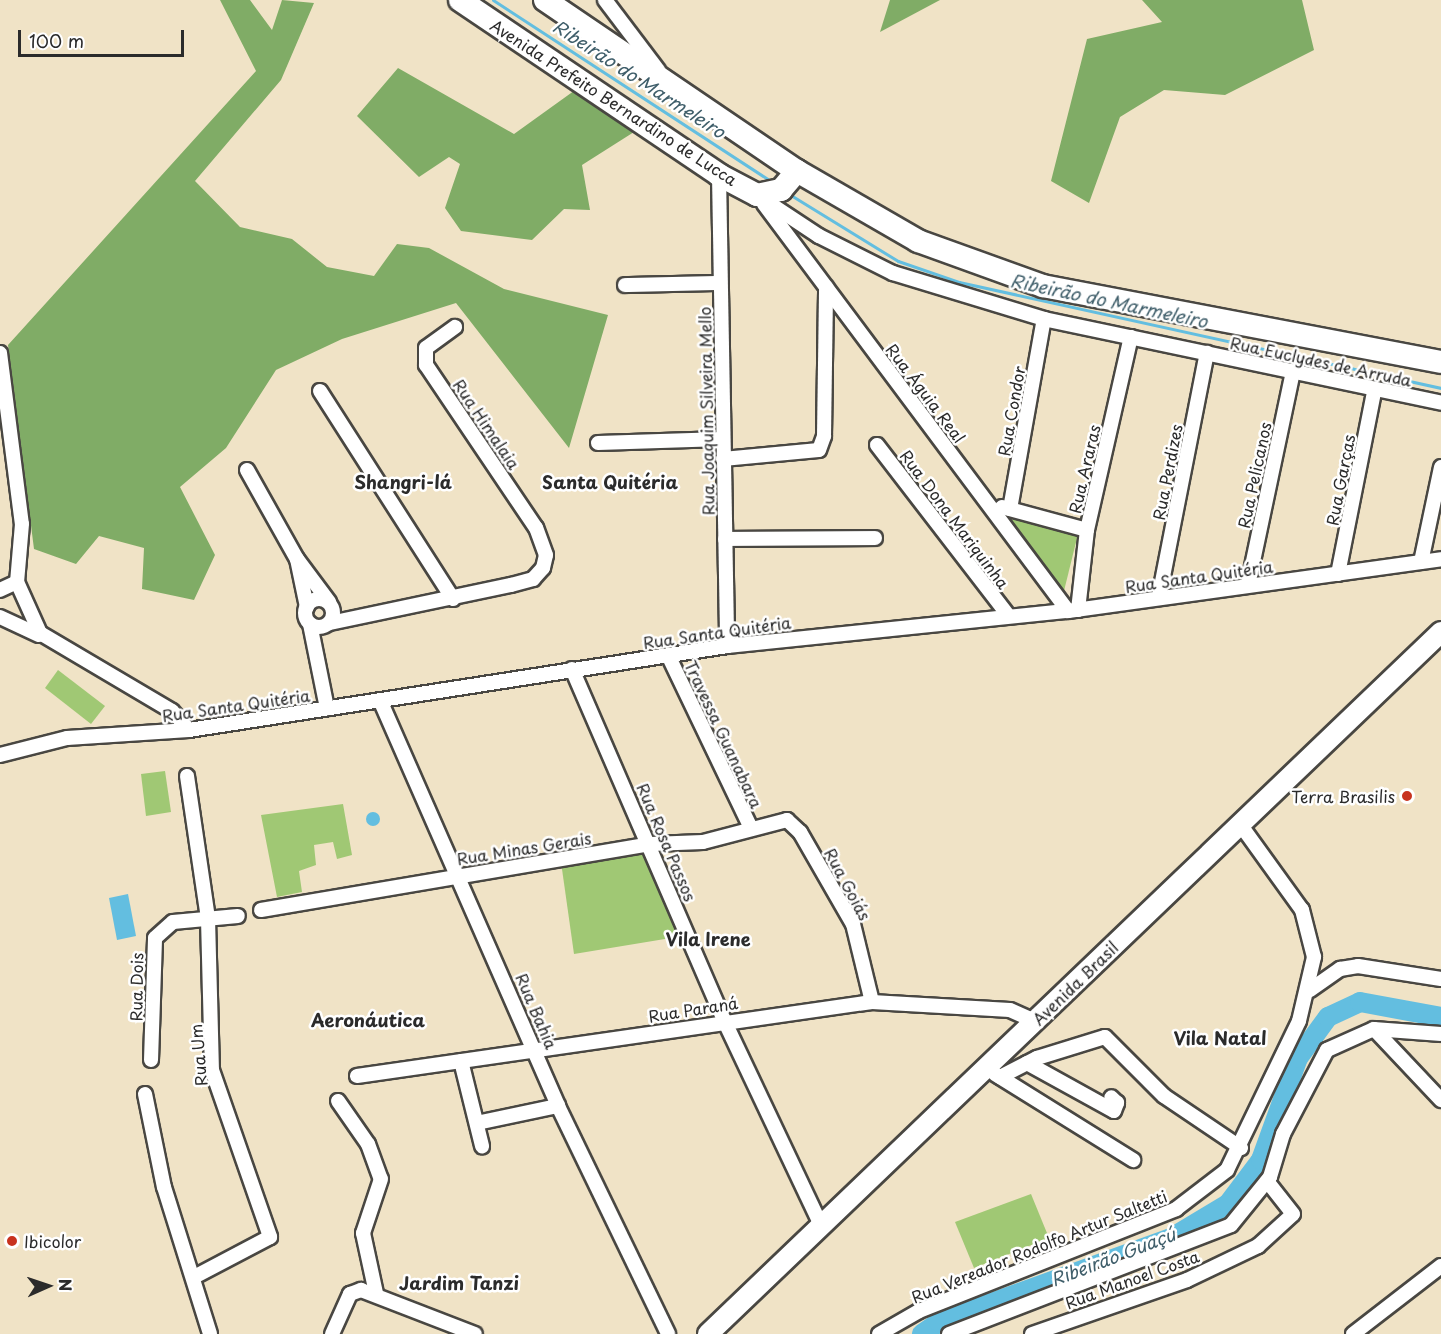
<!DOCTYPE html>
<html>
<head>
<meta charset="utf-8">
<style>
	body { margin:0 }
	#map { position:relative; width:1441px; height:1334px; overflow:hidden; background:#f0e3c6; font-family:"Playpen Sans",sans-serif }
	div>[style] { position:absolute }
	.green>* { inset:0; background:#a0c874 }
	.forest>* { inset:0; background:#80ac66 }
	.water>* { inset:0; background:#63bee0 }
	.round { border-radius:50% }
	.stream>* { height:3px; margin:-1.5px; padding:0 1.5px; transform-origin:1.5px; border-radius:1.5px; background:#63bee0 }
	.river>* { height:20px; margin:-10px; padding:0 10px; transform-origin:10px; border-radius:10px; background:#63bee0 }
	.roads { filter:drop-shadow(2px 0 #494742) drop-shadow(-2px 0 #494742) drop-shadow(0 2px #494742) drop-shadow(0 -2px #494742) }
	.minor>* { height:14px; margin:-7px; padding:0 7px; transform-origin:7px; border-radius:7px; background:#fff }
	.minor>.ring { margin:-7px; padding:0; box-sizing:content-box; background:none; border:14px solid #fff; border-radius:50% }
	.secondary>* { height:20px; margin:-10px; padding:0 10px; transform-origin:10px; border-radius:10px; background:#fff }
	.trunk>* { height:22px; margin:-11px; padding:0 11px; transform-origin:11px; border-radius:11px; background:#fff }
	.dots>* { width:16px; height:16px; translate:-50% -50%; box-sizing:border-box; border:3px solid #fff; border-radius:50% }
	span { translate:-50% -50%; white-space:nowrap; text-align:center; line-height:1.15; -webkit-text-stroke:5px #fff; paint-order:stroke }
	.street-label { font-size:16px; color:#2b2b2b }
	.poi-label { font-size:16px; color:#2b2b2b }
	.right { translate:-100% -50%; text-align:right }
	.left { translate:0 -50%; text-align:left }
	.water-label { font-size:18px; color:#3f5e6a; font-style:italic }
	.neighbourhood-label { font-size:18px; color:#2b2b2b; font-weight:700 }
	.north { position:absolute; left:18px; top:1256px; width:60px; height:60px; -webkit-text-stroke:4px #fff; paint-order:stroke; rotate:87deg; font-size:16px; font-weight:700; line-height:24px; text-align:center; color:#2b2b2b }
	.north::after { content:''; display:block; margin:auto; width:21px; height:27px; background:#2b2b2b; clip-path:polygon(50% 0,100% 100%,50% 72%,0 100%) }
	.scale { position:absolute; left:18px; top:30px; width:166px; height:27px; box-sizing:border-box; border:3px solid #2b2b2b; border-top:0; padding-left:8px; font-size:18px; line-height:21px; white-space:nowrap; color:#2b2b2b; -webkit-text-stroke:4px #fff; paint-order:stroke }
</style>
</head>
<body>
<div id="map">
	<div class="green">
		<div style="clip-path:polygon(1008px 516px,1078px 534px,1063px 595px,1004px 521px)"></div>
		<div style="clip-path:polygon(58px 670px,105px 706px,91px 724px,45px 688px)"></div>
		<div style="clip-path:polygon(165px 771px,171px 812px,146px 816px,141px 774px)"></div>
		<div style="clip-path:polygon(343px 804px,352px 855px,337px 859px,333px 842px,314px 845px,316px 865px,299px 871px,302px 892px,277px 897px,261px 815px)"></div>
		<div style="clip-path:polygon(647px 849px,683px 936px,574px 954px,561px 862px)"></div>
		<div style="clip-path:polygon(1031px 1194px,1049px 1238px,974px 1268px,955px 1222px)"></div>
	</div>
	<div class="forest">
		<div style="clip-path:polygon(220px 0,250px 0,272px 30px,282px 0,314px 3px,281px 80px,195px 181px,240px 227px,292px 239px,327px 267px,374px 276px,397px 244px,429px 248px,504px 289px,608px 315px,569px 448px,456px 303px,342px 339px,276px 370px,226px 448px,180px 487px,215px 555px,194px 600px,142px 589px,144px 548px,99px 536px,76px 564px,34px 549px,8px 345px,256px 71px)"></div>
		<div style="clip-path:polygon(890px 0,940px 0,880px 32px)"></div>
		<div style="clip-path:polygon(1142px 0,1302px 0,1314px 50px,1225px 95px,1164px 90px,1120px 117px,1089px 203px,1051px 181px,1087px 39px,1162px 22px)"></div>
		<div style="clip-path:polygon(398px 68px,514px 134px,578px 88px,634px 132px,582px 165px,590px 210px,564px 209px,532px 240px,461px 231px,445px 208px,460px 164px,449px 157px,419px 177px,357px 116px)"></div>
	</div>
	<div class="water">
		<div class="round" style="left:366px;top:812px;width:14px;height:14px"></div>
		<div style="clip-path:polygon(128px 894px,136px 936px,117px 940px,109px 898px)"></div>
	</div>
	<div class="stream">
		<div style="left:493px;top:0;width:332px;rotate:33.1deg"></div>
		<div style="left:789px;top:194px;width:128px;rotate:31.6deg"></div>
		<div style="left:898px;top:261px;width:65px;rotate:19deg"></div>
		<div style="left:959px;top:282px;width:494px;rotate:12.4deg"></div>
	</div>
	<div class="river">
		<div style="left:922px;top:1334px;width:21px;rotate:-35deg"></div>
		<div style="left:939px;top:1322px;width:247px;rotate:-19.9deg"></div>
		<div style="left:1171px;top:1238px;width:66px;rotate:-30.8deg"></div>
		<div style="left:1228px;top:1204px;width:55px;rotate:-53.1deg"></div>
		<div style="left:1261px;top:1160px;width:109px;rotate:-70.1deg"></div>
		<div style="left:1298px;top:1058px;width:51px;rotate:-53.8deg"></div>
		<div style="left:1328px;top:1017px;width:35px;rotate:-25deg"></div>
		<div style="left:1360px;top:1002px;width:82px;rotate:10.5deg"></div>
	</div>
	<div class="roads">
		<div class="minor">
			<div style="left:605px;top:0;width:88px;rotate:52.9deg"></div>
			<div style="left:719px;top:175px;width:471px;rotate:89deg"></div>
			<div style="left:757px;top:195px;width:74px;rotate:33.5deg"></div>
			<div style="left:819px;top:236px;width:83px;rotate:26.6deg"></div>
			<div style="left:893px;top:273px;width:158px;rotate:16.9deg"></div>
			<div style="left:1044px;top:319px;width:406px;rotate:11.9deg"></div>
			<div style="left:764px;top:204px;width:508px;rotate:53.24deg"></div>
			<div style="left:625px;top:285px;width:95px;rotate:-1.2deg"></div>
			<div style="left:0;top:353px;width:172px;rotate:82.7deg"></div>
			<div style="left:22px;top:524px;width:58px;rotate:94.9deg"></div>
			<div style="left:17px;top:582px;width:19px;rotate:155deg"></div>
			<div style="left:320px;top:391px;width:247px;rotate:57.4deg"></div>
			<div style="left:598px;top:443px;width:125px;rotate:-1.8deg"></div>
			<div style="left:877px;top:445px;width:213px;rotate:52.4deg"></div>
			<div style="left:723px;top:459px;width:96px;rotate:-5.4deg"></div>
			<div style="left:819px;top:450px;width:15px;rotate:-70deg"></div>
			<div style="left:824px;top:436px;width:149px;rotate:-89.2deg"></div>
			<div style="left:247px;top:470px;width:102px;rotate:60.7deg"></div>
			<div style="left:297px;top:559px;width:54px;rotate:53.3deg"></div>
			<div style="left:1002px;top:507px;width:88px;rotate:15.1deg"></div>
			<div style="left:1010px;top:509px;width:193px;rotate:-79.9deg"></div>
			<div style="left:725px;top:539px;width:150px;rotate:-0.4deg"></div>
			<div style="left:297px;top:559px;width:49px;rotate:78.2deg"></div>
			<div style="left:1421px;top:562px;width:97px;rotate:-78.1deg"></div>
			<div style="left:1338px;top:574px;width:186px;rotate:-78.8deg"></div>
			<div style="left:17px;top:582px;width:56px;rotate:65.7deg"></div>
			<div style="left:40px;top:633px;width:153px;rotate:30.6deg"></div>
			<div style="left:172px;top:711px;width:25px;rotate:48deg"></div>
			<div style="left:1248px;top:585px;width:218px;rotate:-78.1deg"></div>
			<div style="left:1159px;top:597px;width:249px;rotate:-78.9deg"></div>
			<div class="ring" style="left:305px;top:599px;width:14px;height:14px"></div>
			<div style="left:1078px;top:610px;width:81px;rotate:-83.6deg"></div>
			<div style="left:1087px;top:530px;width:198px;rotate:-77.2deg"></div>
			<div style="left:0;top:617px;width:43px;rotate:24.8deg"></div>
			<div style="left:330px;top:623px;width:185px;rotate:-11.9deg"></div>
			<div style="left:511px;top:585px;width:23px;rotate:-15deg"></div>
			<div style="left:533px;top:579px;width:15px;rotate:-48deg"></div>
			<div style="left:543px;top:568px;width:13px;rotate:-77deg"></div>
			<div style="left:546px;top:555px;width:29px;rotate:-110deg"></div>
			<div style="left:536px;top:528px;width:197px;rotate:-124deg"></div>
			<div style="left:426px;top:365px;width:17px;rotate:-90deg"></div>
			<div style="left:426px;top:348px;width:36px;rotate:-36deg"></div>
			<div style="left:310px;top:624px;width:86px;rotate:78.6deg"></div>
			<div style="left:668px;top:655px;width:190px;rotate:64.4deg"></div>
			<div style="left:572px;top:669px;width:382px;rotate:66.6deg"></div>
			<div style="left:724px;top:1020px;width:227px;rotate:64.7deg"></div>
			<div style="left:380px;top:700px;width:443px;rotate:66.3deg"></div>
			<div style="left:558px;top:1106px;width:253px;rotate:64.2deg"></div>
			<div style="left:0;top:755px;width:69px;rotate:-14.2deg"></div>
			<div style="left:67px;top:738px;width:122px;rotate:-3.8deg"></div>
			<div style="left:189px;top:730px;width:545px;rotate:-8.87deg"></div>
			<div style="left:727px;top:646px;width:343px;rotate:-5.9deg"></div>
			<div style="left:1068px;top:611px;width:377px;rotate:-7.9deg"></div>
			<div style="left:187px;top:776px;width:145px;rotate:81.6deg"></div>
			<div style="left:208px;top:919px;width:151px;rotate:88.5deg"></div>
			<div style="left:212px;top:1070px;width:177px;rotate:70.8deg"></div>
			<div style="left:270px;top:1237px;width:84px;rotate:152.2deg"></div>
			<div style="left:261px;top:910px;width:396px;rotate:-9.6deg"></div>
			<div style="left:651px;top:844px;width:52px;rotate:-2.2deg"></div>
			<div style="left:703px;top:842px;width:87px;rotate:-14.7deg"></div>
			<div style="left:787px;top:820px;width:18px;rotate:43deg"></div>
			<div style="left:800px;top:832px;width:106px;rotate:60.1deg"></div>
			<div style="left:853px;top:924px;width:80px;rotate:76.3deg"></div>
			<div style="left:1310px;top:990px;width:37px;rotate:-35deg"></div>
			<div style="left:1340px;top:969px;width:18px;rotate:-9deg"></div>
			<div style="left:1358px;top:966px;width:84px;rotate:8.9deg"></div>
			<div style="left:1374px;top:1029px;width:98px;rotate:46.7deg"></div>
			<div style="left:151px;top:1060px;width:122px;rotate:-88.1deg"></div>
			<div style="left:155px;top:938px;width:24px;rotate:-42deg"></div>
			<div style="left:173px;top:922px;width:65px;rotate:-5.3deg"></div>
			<div style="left:461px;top:1061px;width:88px;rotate:76.1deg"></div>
			<div style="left:1027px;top:1063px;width:99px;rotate:28.9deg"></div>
			<div style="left:1114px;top:1111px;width:9px;rotate:-69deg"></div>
			<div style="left:1117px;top:1103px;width:8px;rotate:-135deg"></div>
			<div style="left:995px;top:1074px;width:163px;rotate:31.9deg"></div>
			<div style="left:357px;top:1076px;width:520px;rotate:-8.18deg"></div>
			<div style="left:872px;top:1002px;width:138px;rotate:3.3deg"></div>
			<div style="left:1010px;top:1010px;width:27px;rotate:24deg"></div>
			<div style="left:1000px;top:1077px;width:42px;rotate:-27.2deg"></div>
			<div style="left:1037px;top:1058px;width:71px;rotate:-17.2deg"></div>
			<div style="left:1105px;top:1037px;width:83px;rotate:45deg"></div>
			<div style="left:1164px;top:1096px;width:93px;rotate:34deg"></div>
			<div style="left:145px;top:1094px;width:95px;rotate:78.5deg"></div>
			<div style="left:164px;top:1187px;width:154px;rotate:72.6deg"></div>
			<div style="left:338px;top:1101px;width:52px;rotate:55.1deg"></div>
			<div style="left:368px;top:1144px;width:37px;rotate:70deg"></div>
			<div style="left:381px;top:1179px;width:57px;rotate:108.4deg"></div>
			<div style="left:363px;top:1233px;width:61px;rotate:77.8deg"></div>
			<div style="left:477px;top:1123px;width:83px;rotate:-11.9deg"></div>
			<div style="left:332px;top:1334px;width:44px;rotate:-65.8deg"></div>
			<div style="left:350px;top:1294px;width:12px;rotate:-20deg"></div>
			<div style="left:361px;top:1290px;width:122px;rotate:21.1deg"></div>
			<div style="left:879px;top:1334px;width:46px;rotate:-29.9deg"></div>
			<div style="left:919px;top:1311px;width:277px;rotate:-21.6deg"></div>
			<div style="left:1176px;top:1209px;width:64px;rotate:-37.4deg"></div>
			<div style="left:1227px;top:1170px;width:165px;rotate:-64.2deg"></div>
			<div style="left:1299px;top:1021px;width:66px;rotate:-76.8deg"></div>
			<div style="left:1314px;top:957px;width:49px;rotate:-104.3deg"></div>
			<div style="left:1302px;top:910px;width:106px;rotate:-125.8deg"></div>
			<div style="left:949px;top:1334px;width:302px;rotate:-21.1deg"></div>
			<div style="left:1231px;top:1225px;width:62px;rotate:-50.9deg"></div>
			<div style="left:1270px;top:1177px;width:45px;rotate:-73.2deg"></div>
			<div style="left:1283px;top:1134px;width:95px;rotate:-62.4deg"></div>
			<div style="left:1327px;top:1050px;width:51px;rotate:-24.1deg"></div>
			<div style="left:1374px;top:1029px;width:67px;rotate:4.3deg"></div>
			<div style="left:1032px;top:1334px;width:164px;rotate:-19.2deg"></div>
			<div style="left:1187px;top:1280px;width:79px;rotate:-25.6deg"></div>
			<div style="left:1258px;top:1246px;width:47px;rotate:-42.4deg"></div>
			<div style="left:1293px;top:1214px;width:42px;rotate:-128.2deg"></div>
			<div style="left:1353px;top:1334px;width:111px;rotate:-37.7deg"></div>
		</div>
		<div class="secondary">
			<div style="left:708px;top:1334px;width:1015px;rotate:-43.76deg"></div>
		</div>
		<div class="trunk">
			<div style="left:460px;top:0;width:313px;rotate:34deg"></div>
			<div style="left:719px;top:175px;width:43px;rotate:27.8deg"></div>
			<div style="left:757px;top:195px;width:25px;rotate:-12deg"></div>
			<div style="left:781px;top:190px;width:25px;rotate:-50deg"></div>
			<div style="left:545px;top:0;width:305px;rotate:34.2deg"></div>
			<div style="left:797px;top:171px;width:140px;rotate:30deg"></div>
			<div style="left:918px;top:241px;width:133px;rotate:19.8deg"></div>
			<div style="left:1043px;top:286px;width:405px;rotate:10.8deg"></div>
		</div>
	</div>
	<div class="dots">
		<div style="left:1407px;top:796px;background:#c8321e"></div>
		<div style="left:12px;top:1241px;background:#c8321e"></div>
	</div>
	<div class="street-label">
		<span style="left:614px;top:102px;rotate:33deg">Avenida Prefeito Bernardino de Lucca</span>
		<span style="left:1321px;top:361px;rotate:12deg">Rua Euclydes de Arruda</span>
		<span style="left:926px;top:393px;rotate:53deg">Rua Águia Real</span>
		<span style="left:706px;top:411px;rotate:-91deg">Rua Joaquim Silveira Mello</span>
		<span style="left:1011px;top:411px;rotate:-80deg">Rua Condor</span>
		<span style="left:487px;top:424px;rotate:56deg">Rua Himalaia</span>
		<span style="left:1084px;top:469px;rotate:-77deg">Rua Araras</span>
		<span style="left:1167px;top:472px;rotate:-79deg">Rua Perdizes</span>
		<span style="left:1254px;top:475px;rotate:-78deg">Rua Pelicanos</span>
		<span style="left:1340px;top:480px;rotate:-79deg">Rua Garças</span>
		<span style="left:955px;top:519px;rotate:53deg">Rua Dona Mariquinha</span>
		<span style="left:1199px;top:576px;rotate:-8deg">Rua Santa Quitéria</span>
		<span style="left:717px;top:632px;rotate:-8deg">Rua Santa Quitéria</span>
		<span style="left:236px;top:705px;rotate:-8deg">Rua Santa Quitéria</span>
		<span style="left:724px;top:734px;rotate:65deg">Travessa Guanabara</span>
		<span style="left:667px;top:842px;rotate:67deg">Rua Rosa Passos</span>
		<span style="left:524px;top:848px;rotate:-9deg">Rua Minas Gerais</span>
		<span style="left:848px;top:884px;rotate:62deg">Rua Goiás</span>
		<span style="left:1075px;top:983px;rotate:-44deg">Avenida Brasil</span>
		<span style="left:136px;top:987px;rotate:-89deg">Rua Dois</span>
		<span style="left:693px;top:1009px;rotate:-9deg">Rua Paraná</span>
		<span style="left:537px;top:1011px;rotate:67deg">Rua Bahia</span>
		<span style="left:198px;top:1055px;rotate:-95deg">Rua Um</span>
		<span style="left:1039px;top:1246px;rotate:-22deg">Rua Vereador Rodolfo Artur Saltetti</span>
		<span style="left:1132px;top:1279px;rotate:-20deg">Rua Manoel Costa</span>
	</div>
	<div class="poi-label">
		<span class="right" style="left:1395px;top:796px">Terra Brasilis</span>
		<span class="left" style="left:24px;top:1241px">Ibicolor</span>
	</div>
	<div class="water-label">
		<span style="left:639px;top:79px;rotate:33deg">Ribeirão do Marmeleiro</span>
		<span style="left:1109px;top:301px;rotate:12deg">Ribeirão do Marmeleiro</span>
		<span style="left:1113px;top:1257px;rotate:-21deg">Ribeirão Guaçú</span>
	</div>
	<div class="neighbourhood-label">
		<span style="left:403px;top:482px">Shangri-lá</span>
		<span style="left:610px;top:482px">Santa Quitéria</span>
		<span style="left:708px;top:939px">Vila Irene</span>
		<span style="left:368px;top:1020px">Aeronáutica</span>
		<span style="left:1220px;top:1038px">Vila Natal</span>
		<span style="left:459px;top:1283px">Jardim Tanzi</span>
	</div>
	<div class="north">N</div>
	<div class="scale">100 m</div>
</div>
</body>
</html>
